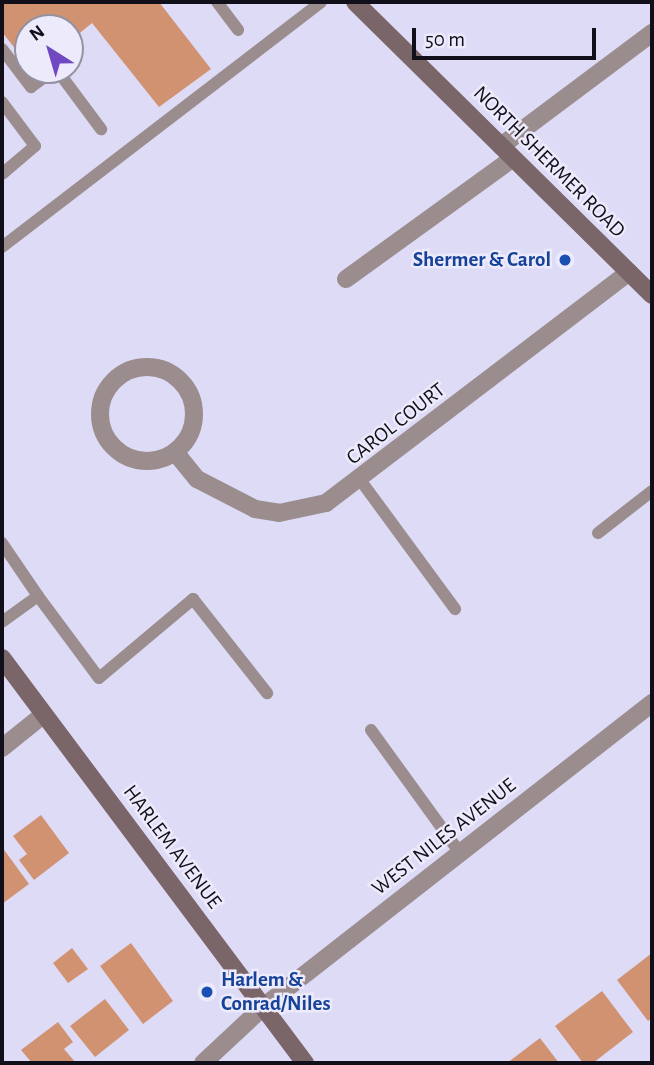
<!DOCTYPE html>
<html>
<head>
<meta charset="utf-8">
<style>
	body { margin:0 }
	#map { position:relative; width:654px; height:1065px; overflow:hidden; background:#dedbf7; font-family:"Alegreya Sans",sans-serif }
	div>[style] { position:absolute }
	.building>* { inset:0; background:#d19272 }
	.lane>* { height:12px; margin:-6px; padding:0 6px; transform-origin:6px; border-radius:6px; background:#9b8d8e }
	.street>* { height:18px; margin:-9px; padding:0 9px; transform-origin:9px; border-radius:9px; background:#9b8d8e }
	.street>.ring { margin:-9px; padding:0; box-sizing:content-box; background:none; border:18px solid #9b8d8e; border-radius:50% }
	.secondary>* { height:18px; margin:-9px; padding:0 9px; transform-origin:9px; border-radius:9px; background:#7a6568 }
	.dots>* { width:19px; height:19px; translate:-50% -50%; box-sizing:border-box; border:4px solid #eceafb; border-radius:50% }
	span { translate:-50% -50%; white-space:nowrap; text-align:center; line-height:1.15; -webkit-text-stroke:5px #eceafb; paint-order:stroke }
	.street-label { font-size:21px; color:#110f19 }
	.transit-label { font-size:21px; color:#164399; font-weight:700 }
	.right { translate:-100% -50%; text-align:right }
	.left { translate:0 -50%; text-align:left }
	.frame { position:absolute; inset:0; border:4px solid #110f19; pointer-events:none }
	.north { position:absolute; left:14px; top:14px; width:70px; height:70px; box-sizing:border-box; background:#eceafb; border:2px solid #9492a1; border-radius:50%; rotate:323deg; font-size:19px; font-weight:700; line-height:28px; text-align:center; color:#110f19 }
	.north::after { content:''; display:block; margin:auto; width:24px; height:32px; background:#7048c1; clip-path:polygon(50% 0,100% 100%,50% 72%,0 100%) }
	.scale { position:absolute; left:412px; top:28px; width:184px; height:32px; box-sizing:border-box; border:4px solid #110f19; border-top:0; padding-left:9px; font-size:21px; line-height:24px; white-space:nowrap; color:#110f19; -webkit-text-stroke:5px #eceafb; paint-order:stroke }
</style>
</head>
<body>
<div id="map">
	<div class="building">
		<div style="clip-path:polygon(2px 2px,159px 2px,211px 69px,159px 107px,92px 23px,70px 41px,70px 28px,28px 28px,28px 65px,2px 32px)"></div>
		<div style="clip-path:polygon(41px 815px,69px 853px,34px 880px,19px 860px,27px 854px,13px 836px)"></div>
		<div style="clip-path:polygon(2px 847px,29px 884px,2px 904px)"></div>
		<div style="clip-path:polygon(131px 943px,173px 1001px,143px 1024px,100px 966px)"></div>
		<div style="clip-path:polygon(72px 948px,88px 969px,68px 983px,53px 963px)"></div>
		<div style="clip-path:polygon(652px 953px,652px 1018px,648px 1021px,617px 980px)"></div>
		<div style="clip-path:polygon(602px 991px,633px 1032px,593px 1063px,583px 1063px,555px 1026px)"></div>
		<div style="clip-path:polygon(105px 999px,129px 1030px,95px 1057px,70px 1026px)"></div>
		<div style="clip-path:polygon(58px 1022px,73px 1042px,64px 1049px,76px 1063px,32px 1063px,21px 1050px)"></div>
		<div style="clip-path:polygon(540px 1038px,559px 1063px,507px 1063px)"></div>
	</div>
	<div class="lane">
		<div style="left:217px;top:2px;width:35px;rotate:53deg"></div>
		<div style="left:2px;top:49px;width:48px;rotate:52.7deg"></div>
		<div style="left:31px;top:87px;width:29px;rotate:-36deg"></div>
		<div style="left:57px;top:70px;width:74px;rotate:53.3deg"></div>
		<div style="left:2px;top:102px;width:55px;rotate:53.1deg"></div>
		<div style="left:35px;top:146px;width:43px;rotate:139.7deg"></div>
		<div style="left:2px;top:247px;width:402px;rotate:-37.5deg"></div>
		<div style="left:361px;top:481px;width:159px;rotate:53.7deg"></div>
		<div style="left:598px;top:533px;width:68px;rotate:-37.9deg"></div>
		<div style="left:2px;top:543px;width:64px;rotate:55.8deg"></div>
		<div style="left:38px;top:596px;width:44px;rotate:144.2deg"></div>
		<div style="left:38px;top:596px;width:102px;rotate:53.4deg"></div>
		<div style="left:99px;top:678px;width:123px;rotate:-40deg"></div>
		<div style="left:193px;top:599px;width:120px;rotate:51.8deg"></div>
		<div style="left:371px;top:730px;width:152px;rotate:54.1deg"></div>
	</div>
	<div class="street">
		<div style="left:501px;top:146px;width:189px;rotate:-36.8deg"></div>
		<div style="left:346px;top:279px;width:206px;rotate:-35.9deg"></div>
		<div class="ring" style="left:100px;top:367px;width:76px;height:76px"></div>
		<div style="left:175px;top:452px;width:35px;rotate:51deg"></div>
		<div style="left:197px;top:479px;width:65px;rotate:27.3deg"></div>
		<div style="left:255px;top:509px;width:24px;rotate:9deg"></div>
		<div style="left:279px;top:513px;width:48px;rotate:-12deg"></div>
		<div style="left:326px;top:503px;width:381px;rotate:-37.3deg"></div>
		<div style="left:2px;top:748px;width:53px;rotate:-38.8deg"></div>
		<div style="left:203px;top:1063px;width:82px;rotate:-43deg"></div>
		<div style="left:263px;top:1007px;width:494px;rotate:-38deg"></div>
	</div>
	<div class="secondary">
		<div style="left:355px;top:2px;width:417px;rotate:44.6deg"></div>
		<div style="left:2px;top:658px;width:506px;rotate:53.2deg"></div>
	</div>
	<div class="dots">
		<div style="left:565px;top:260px;background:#1a4fb4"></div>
		<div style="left:207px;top:992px;background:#1a4fb4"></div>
	</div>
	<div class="street-label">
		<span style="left:549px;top:162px;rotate:45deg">NORTH SHERMER ROAD</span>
		<span style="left:396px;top:424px;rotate:-38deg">CAROL COURT</span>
		<span style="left:444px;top:837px;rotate:-38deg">WEST NILES AVENUE</span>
		<span style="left:172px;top:847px;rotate:53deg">HARLEM AVENUE</span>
	</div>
	<div class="transit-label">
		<span class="right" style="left:551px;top:260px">Shermer &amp; Carol</span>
		<span class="left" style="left:221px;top:992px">Harlem &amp;<br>Conrad/Niles</span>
	</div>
	<div class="frame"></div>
	<div class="north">N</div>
	<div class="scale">50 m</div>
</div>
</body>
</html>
